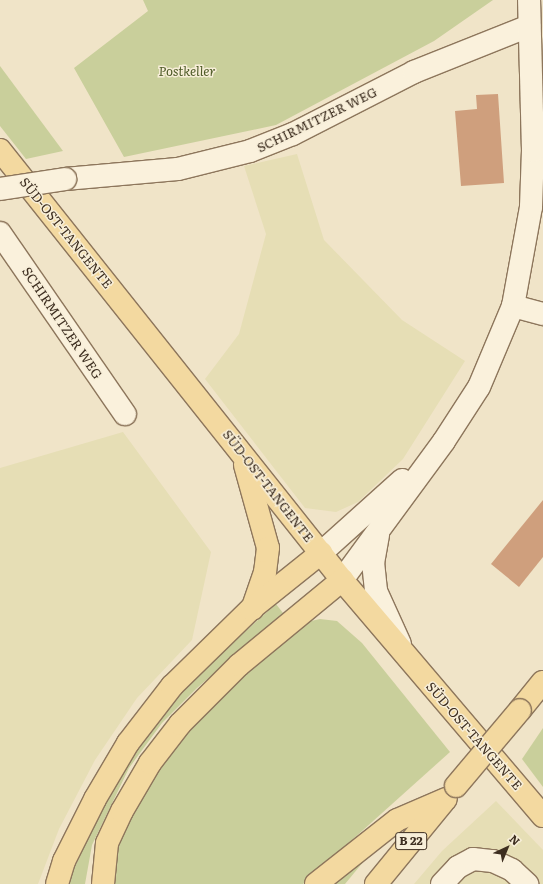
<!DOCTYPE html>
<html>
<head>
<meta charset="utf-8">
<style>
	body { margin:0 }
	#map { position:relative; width:543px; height:884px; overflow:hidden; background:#f0e4c8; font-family:Literata,serif }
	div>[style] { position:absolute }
	.farmland>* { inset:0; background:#e6deb5 }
	.green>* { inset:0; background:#c9cf9b }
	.building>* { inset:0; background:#cf9f7d }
	.roads { filter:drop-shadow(1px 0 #8d765c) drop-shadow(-1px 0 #8d765c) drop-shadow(0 1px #8d765c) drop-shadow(0 -1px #8d765c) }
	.minor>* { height:22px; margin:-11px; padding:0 11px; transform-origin:11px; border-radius:11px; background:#faf1dc }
	.tertiary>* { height:22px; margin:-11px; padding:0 11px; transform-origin:11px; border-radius:11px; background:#faf1dc }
	.primary>* { height:22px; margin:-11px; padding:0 11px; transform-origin:11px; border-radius:11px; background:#f3d9a0 }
	.bridges { filter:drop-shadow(1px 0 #8d765c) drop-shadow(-1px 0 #8d765c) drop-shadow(0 1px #8d765c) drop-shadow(0 -1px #8d765c) }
	.minor-bridge>* { height:22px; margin:-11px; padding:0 11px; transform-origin:11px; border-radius:11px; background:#faf1dc }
	.primary-bridge>* { height:22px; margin:-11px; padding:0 11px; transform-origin:11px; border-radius:11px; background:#f3d9a0 }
	span { translate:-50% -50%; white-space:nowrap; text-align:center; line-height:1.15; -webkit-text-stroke:3px #f7eed8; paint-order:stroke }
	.shield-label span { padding:1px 3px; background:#f7eed8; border:1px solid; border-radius:3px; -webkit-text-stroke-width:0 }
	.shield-label { font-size:12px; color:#3d2e20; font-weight:700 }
	.park-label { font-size:13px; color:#4d5a26; font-style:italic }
	.street-label { font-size:13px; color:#3d2e20 }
	.north { position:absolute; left:487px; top:828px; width:40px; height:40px; -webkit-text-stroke:3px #f7eed8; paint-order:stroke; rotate:44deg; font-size:11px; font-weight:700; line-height:16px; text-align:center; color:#3d2e20 }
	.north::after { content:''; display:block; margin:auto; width:14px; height:18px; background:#3d2e20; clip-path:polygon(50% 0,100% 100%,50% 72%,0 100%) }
</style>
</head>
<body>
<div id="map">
	<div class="farmland">
		<div style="clip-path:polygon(297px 154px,324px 240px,402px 320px,465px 361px,403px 459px,358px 502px,336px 512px,305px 508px,205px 379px,239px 334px,266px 234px,244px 166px)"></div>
		<div style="clip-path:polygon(123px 432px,211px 552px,192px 640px,137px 698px,95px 760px,59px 829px,38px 884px,0 884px,0 468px)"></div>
		<div style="clip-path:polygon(496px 801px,543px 850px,543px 884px,414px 884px,442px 851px)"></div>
	</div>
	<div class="green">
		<div style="clip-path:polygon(143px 0,493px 0,434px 41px,276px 125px,124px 157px,74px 68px,148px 11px)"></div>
		<div style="clip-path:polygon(0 66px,63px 151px,26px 159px,0 126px)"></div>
		<div style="clip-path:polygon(276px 604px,283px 613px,197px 688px,162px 723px,129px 768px,92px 845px,85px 884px,67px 884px,118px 773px,155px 722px,193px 678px)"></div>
		<div style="clip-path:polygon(320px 619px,337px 621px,362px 643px,450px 752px,303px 884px,110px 884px,114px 848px,134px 800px,192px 719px,302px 623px)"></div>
		<div style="clip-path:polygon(543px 728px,543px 787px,522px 759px)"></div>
		<div style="clip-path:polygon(383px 838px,345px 884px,327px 884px)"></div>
	</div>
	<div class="building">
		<div style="clip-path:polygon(498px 94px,504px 183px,461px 186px,455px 111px,477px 109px,476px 95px)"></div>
		<div style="clip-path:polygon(543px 500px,543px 557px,519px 587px,491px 564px)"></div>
	</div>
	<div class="roads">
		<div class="minor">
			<div style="left:65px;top:179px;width:113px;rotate:-5.1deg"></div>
			<div style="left:178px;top:169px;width:74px;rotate:-14deg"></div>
			<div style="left:250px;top:151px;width:46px;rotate:-21.6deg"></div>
			<div style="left:293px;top:134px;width:136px;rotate:-27.1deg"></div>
			<div style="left:414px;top:72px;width:124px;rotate:-21.8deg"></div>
			<div style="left:0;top:233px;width:220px;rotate:55.4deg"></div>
			<div style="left:513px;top:306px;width:31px;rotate:15deg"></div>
			<div style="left:442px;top:884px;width:23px;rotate:-47deg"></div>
			<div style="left:458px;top:867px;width:17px;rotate:-28deg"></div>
			<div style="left:473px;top:859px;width:20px;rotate:6deg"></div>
			<div style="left:493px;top:861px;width:21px;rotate:25deg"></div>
			<div style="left:512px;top:870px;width:21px;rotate:43deg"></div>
		</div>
		<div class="tertiary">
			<div style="left:378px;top:535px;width:27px;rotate:100deg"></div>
			<div style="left:373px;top:562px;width:29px;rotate:84deg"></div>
			<div style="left:376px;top:591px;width:58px;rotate:65.6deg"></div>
			<div style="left:321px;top:553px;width:109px;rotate:-42deg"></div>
			<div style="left:342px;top:580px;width:172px;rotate:-53.7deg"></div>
			<div style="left:444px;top:441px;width:64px;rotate:-57.1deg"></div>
			<div style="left:479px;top:387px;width:88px;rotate:-67.2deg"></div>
			<div style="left:513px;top:306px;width:101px;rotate:-79.7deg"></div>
			<div style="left:531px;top:207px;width:56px;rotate:-88deg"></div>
			<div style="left:533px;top:151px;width:151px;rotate:-91.5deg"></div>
		</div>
		<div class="primary">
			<div style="left:0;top:150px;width:549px;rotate:51.5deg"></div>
			<div style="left:342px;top:580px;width:310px;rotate:49.6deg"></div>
			<div style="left:245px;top:465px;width:86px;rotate:74.5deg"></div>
			<div style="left:268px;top:548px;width:24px;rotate:97deg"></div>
			<div style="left:265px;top:572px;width:39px;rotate:109deg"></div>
			<div style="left:520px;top:710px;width:36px;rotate:-51deg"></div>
			<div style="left:57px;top:884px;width:24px;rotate:-73deg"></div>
			<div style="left:64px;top:861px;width:69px;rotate:-63.4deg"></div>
			<div style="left:95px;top:799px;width:65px;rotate:-59.5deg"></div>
			<div style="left:128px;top:743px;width:72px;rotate:-52.3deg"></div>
			<div style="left:172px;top:686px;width:110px;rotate:-44.3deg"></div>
			<div style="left:251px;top:609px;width:90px;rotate:-38.7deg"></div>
			<div style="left:103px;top:884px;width:41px;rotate:-84.4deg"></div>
			<div style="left:107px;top:843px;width:35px;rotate:-65deg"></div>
			<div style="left:122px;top:811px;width:56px;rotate:-59.7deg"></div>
			<div style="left:150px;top:763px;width:49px;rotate:-52.4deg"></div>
			<div style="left:180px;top:724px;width:83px;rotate:-45deg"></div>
			<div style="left:239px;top:665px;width:134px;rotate:-39.5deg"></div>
			<div style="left:316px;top:884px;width:103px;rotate:-38.3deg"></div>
			<div style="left:397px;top:820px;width:53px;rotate:-23.2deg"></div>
			<div style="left:376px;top:884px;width:106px;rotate:-50.7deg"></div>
		</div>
	</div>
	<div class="bridges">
		<div class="minor-bridge">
			<div style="left:0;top:189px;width:66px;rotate:-8.7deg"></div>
		</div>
		<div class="primary-bridge">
			<div style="left:456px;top:786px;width:99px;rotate:-49.9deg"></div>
		</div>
	</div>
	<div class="shield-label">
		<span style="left:411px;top:841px">B 22</span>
	</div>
	<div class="park-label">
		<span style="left:187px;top:71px">Postkeller</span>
	</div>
	<div class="street-label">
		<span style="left:317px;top:120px;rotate:-26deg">SCHIRMITZER WEG</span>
		<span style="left:66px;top:233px;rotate:51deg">SÜD-OST-TANGENTE</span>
		<span style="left:62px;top:323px;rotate:56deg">SCHIRMITZER WEG</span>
		<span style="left:268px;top:486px;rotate:52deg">SÜD-OST-TANGENTE</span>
		<span style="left:474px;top:736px;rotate:49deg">SÜD-OST-TANGENTE</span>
	</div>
	<div class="north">N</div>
</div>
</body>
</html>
